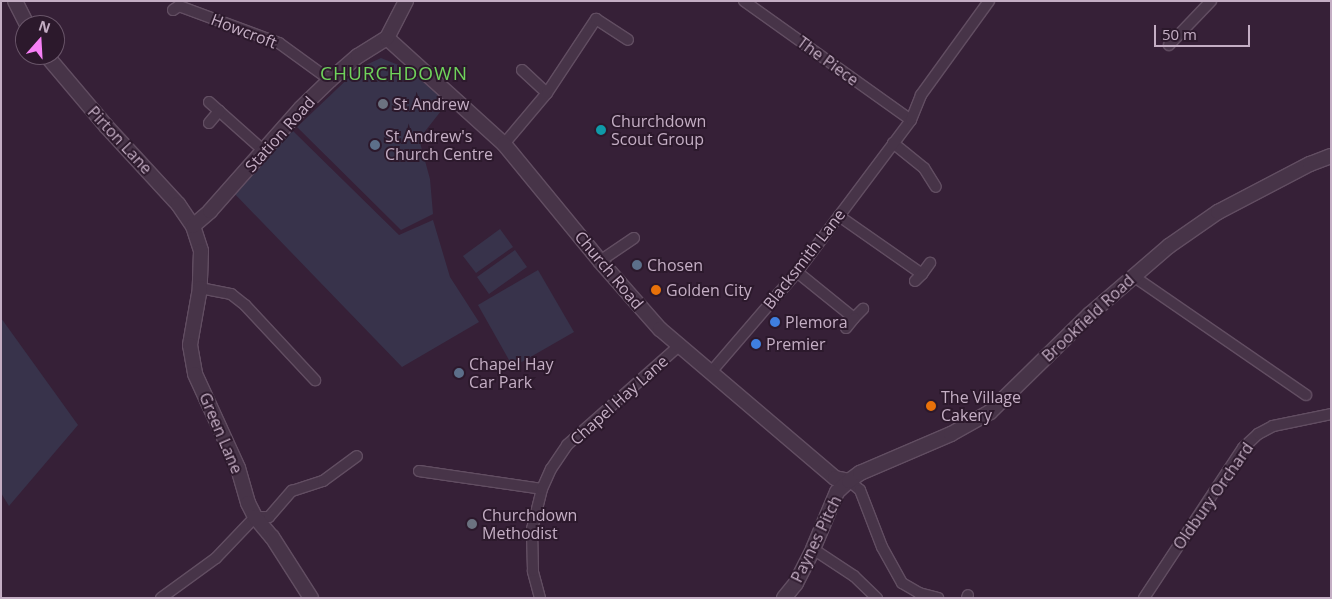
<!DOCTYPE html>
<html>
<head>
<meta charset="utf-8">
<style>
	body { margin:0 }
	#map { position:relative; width:1332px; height:599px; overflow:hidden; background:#362037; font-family:"Open Sans",sans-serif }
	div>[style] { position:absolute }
	.green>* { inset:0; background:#38334b }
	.roads { filter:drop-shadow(1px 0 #624e62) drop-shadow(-1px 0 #624e62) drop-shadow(0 1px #624e62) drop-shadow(0 -1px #624e62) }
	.minor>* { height:10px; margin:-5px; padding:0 5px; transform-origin:5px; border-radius:5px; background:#473448 }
	.tertiary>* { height:14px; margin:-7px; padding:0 7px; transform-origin:7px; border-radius:7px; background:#473448 }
	.dots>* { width:14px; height:14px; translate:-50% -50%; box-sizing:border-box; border:2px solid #2c192c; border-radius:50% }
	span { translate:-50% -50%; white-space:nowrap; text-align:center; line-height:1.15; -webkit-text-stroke:4px #2c192c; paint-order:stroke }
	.street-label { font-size:16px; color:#c4aec4 }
	.poi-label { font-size:16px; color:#c4aec4 }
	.left { translate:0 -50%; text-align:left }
	.quarter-label { font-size:19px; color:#6fd35b; letter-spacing:1px }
	.frame { position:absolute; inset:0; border:2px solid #c4aec4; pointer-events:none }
	.north { position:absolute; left:15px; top:15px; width:50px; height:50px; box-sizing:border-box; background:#2c192c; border:1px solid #695569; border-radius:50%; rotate:19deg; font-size:14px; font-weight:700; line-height:20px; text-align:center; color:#c4aec4 }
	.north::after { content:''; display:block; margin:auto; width:18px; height:22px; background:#f780f6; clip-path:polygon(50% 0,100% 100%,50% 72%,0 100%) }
	.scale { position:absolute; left:1154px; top:25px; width:96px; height:22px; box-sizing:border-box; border:2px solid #c4aec4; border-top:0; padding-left:6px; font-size:15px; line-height:18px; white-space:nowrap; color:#c4aec4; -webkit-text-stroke:4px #2c192c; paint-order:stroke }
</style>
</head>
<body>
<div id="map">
	<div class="green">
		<div style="clip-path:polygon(381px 58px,406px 68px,448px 102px,419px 139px,430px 179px,433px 214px,401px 230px,297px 127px,359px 68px)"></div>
		<div style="clip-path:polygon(292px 130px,399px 235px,433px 220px,450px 277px,479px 322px,402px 367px,231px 190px)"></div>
		<div style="clip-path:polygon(500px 229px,513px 247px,476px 273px,463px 256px)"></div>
		<div style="clip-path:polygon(515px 250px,527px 267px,489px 294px,477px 277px)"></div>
		<div style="clip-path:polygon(538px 270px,574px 332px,513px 367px,478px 305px)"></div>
		<div style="clip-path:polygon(1px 318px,78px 425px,9px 506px,1px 493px)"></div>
	</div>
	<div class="roads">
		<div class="minor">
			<div style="left:744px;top:1px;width:205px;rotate:35.5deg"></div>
			<div style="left:173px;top:10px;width:7px;rotate:-34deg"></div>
			<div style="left:179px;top:6px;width:107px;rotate:20.3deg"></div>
			<div style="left:279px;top:43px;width:63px;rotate:36deg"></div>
			<div style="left:1169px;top:45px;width:61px;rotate:-46.3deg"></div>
			<div style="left:522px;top:70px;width:34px;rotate:43deg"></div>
			<div style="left:209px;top:102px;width:74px;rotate:41.7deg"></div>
			<div style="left:209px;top:123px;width:16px;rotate:-50deg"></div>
			<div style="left:893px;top:143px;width:40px;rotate:39deg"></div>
			<div style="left:924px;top:168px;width:22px;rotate:58deg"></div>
			<div style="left:504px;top:144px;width:67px;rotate:-49.9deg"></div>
			<div style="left:547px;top:93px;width:89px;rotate:-56.5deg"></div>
			<div style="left:596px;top:19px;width:38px;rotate:33deg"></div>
			<div style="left:839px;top:216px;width:101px;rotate:34.9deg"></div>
			<div style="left:922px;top:274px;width:14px;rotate:-54deg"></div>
			<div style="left:600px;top:261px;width:41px;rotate:-34.1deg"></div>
			<div style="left:797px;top:272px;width:73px;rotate:38.9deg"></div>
			<div style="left:854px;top:318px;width:13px;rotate:-45deg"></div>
			<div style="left:1133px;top:276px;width:210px;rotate:34.5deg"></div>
			<div style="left:915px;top:281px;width:10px;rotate:-45deg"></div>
			<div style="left:200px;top:288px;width:32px;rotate:11deg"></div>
			<div style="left:231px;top:294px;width:18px;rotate:38deg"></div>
			<div style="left:245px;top:305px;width:103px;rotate:47deg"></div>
			<div style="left:846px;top:328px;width:13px;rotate:-51deg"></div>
			<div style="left:711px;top:372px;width:132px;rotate:-49.3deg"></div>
			<div style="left:797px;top:272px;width:190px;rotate:-53.1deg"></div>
			<div style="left:911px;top:120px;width:27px;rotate:-68deg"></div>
			<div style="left:921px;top:95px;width:116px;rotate:-54.1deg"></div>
			<div style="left:419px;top:471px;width:124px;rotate:8.3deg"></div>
			<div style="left:849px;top:481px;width:14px;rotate:39deg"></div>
			<div style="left:860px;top:490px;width:61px;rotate:68.9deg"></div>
			<div style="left:882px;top:547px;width:41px;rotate:60.9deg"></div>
			<div style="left:902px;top:583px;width:20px;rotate:30deg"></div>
			<div style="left:919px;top:593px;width:20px;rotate:15deg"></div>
			<div style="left:813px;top:549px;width:49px;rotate:33.4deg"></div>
			<div style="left:854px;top:576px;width:32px;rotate:44deg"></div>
			<div style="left:161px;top:598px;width:68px;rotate:-36deg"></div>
			<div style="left:216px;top:558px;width:57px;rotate:-46.4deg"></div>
			<div style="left:255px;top:517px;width:14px"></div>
			<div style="left:269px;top:517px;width:35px;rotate:-49deg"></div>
			<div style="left:292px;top:491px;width:33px;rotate:-18deg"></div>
			<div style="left:323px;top:481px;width:42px;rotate:-36.3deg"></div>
			<div style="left:540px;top:598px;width:28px;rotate:-105deg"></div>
			<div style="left:533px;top:571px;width:42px;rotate:-91.4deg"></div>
			<div style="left:532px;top:529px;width:41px;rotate:-76deg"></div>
			<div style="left:542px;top:489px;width:22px;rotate:-66deg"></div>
			<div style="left:551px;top:469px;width:29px;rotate:-56deg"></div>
			<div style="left:567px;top:445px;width:149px;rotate:-41.5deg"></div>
			<div style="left:967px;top:598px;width:3px;rotate:-72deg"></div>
			<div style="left:1144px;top:598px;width:180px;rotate:-56.6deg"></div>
			<div style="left:1243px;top:448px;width:21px;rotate:-43deg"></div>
			<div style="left:1258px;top:434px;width:17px;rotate:-28deg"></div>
			<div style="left:1273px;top:426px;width:59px;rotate:-11.7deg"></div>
		</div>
		<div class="tertiary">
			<div style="left:15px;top:1px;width:27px;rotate:63deg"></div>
			<div style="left:387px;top:38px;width:158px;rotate:42.2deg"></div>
			<div style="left:504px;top:144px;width:151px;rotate:50.6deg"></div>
			<div style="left:600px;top:261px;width:91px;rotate:48.6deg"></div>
			<div style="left:660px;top:329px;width:230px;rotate:40.4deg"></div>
			<div style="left:835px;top:478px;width:14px;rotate:12deg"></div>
			<div style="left:46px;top:55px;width:93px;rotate:49.8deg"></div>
			<div style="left:106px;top:126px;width:106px;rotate:47.3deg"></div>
			<div style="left:178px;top:204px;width:27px;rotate:56deg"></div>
			<div style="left:193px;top:226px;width:26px;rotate:72deg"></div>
			<div style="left:201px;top:251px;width:37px;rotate:92deg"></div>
			<div style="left:200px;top:288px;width:58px;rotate:100deg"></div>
			<div style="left:190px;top:345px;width:29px;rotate:80deg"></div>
			<div style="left:195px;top:374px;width:103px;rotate:65.4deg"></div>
			<div style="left:238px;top:468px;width:36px;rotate:74deg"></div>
			<div style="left:248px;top:503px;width:16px;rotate:63deg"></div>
			<div style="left:255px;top:517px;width:26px;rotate:50deg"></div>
			<div style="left:272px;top:537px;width:72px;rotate:57.4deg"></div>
			<div style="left:193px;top:226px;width:23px;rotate:-41deg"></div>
			<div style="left:210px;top:211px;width:137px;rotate:-48.5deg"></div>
			<div style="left:301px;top:108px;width:40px;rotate:-44deg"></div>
			<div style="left:330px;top:80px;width:37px;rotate:-41deg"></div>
			<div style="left:358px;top:56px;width:34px;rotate:-32deg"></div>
			<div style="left:387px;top:38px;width:42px;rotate:-62.8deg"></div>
			<div style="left:784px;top:598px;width:19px;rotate:-51deg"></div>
			<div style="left:796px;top:583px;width:38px;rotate:-63deg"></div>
			<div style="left:813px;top:549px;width:62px;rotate:-67.2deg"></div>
			<div style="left:837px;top:492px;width:16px;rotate:-43deg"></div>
			<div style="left:849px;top:481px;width:14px;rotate:-36deg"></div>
			<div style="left:860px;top:473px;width:99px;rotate:-23.2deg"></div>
			<div style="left:951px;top:434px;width:45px;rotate:-29.4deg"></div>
			<div style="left:990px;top:412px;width:139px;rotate:-44.4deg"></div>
			<div style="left:1089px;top:315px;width:106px;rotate:-40.8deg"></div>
			<div style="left:1169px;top:246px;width:60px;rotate:-34.8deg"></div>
			<div style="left:1218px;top:212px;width:104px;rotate:-27.6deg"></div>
			<div style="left:1310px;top:164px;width:22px;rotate:-21deg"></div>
		</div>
	</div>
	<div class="dots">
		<div style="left:383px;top:104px;background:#6b7280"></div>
		<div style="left:601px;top:130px;background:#0f9aa8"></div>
		<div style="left:375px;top:145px;background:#5c6f8a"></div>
		<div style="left:637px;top:265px;background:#5c6f8a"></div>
		<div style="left:656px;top:290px;background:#e8710a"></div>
		<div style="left:775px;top:322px;background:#3f7fe0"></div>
		<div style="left:756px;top:344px;background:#3f7fe0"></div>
		<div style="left:459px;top:373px;background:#5c6f8a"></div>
		<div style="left:931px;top:406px;background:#e8710a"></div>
		<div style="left:472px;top:524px;background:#6b7280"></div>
	</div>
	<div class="street-label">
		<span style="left:244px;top:31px;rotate:21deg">Howcroft</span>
		<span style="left:828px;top:61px;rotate:36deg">The Piece</span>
		<span style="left:280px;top:134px;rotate:-48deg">Station Road</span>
		<span style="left:120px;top:140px;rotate:47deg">Pirton Lane</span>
		<span style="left:804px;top:259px;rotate:-52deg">Blacksmith Lane</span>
		<span style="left:609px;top:270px;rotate:50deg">Church Road</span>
		<span style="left:1088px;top:318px;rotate:-43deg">Brookfield Road</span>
		<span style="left:619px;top:400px;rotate:-42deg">Chapel Hay Lane</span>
		<span style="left:221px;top:433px;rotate:67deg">Green Lane</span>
		<span style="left:1213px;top:496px;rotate:-55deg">Oldbury Orchard</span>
		<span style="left:816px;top:539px;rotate:-64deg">Paynes Pitch</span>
	</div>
	<div class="poi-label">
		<span class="left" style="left:393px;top:104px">St Andrew</span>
		<span class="left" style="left:611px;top:130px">Churchdown<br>Scout Group</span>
		<span class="left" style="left:385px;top:145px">St Andrew's<br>Church Centre</span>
		<span class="left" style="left:647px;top:265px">Chosen</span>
		<span class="left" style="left:666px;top:290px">Golden City</span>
		<span class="left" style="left:785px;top:322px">Plemora</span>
		<span class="left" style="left:766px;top:344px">Premier</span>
		<span class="left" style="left:469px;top:373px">Chapel Hay<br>Car Park</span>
		<span class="left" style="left:941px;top:406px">The Village<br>Cakery</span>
		<span class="left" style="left:482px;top:524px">Churchdown<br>Methodist</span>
	</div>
	<div class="quarter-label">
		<span style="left:394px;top:74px">CHURCHDOWN</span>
	</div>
	<div class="frame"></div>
	<div class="north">N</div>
	<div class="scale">50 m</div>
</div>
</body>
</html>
